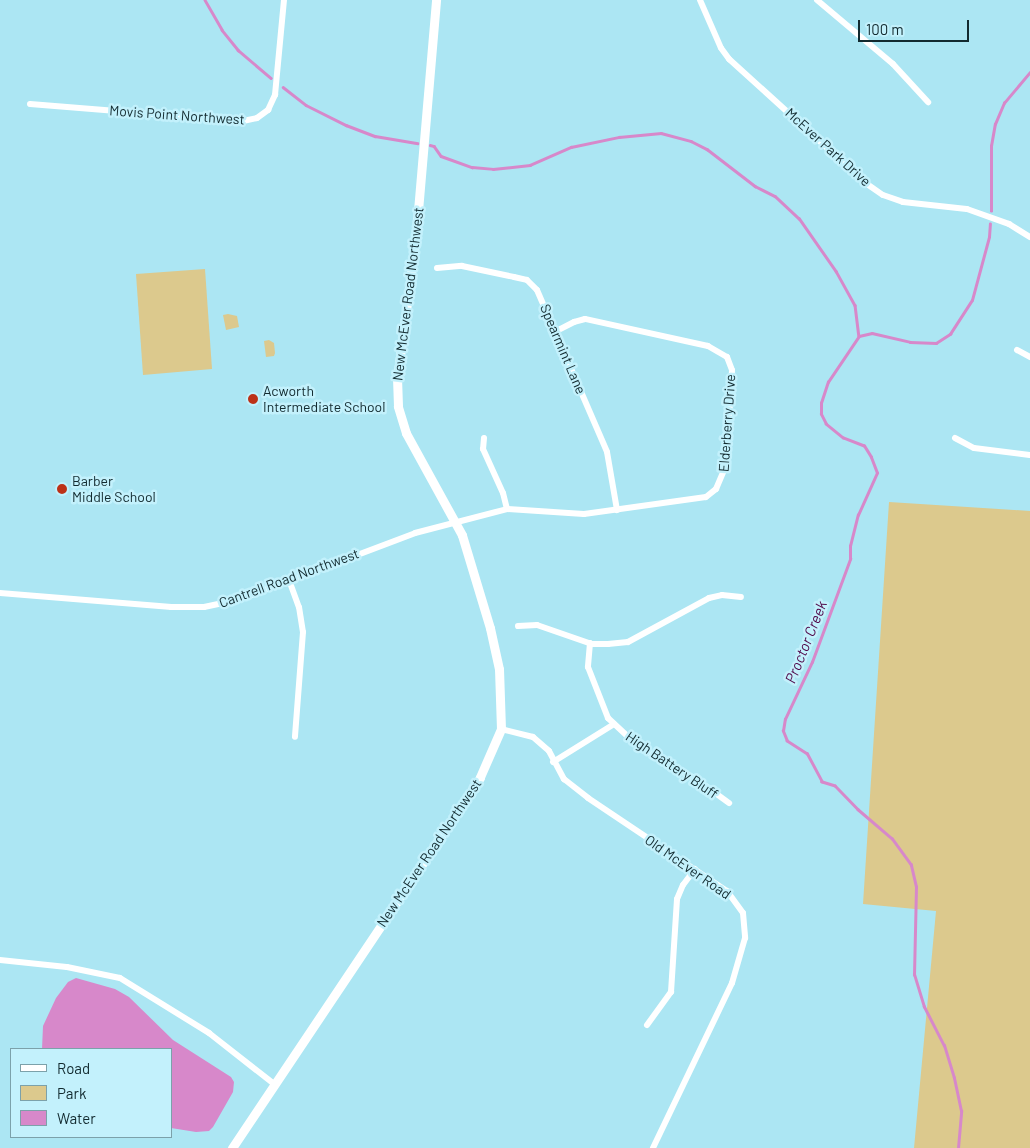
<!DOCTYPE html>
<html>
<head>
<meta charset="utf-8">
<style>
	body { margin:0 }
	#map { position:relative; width:1030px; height:1148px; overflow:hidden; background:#ace6f3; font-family:Barlow,sans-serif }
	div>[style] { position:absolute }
	.green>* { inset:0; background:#dcc98d }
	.water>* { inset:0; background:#d788ca }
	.stream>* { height:2.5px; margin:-1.25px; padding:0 1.25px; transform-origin:1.25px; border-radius:1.25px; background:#d788ca }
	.street>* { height:6px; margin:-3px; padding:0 3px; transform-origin:3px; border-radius:3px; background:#fff }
	.secondary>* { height:9px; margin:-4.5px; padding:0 4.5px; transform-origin:4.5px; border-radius:4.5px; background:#fff }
	.dots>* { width:14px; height:14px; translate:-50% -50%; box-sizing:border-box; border:2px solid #c3f1fc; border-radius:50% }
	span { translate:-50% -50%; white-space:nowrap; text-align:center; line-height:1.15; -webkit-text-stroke:5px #c3f1fc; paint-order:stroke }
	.street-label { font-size:14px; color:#122a2f }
	.poi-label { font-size:14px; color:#122a2f }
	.left { translate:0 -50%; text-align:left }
	.water-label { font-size:15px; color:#500849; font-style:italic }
	.legend { position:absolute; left:10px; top:1048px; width:162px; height:90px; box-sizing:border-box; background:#c3f1fc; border:1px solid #7ca1aa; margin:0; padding:6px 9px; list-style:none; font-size:15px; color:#122a2f }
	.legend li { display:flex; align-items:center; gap:10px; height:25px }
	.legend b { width:25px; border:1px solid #7ca1aa }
	.scale { position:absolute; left:858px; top:20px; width:111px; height:22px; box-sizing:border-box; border:2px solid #122a2f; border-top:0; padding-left:6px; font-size:15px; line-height:18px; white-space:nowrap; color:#122a2f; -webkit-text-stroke:4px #c3f1fc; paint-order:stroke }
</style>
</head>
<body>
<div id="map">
	<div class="green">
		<div style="clip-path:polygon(205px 269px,212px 369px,143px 375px,136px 274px)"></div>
		<div style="clip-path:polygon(228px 314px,237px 316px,239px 327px,226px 330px,223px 315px)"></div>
		<div style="clip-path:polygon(269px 340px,274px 343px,275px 353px,274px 356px,266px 357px,264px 341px)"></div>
		<div style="clip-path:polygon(889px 502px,1030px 511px,1030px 1148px,914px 1148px,936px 911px,863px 904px)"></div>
	</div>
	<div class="water">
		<div style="clip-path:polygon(76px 978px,115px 989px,129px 997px,173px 1040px,231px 1077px,234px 1082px,233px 1092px,213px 1127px,209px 1131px,196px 1132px,171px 1128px,171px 1049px,42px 1049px,43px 1026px,56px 998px,68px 982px)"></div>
	</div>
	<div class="stream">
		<div style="left:205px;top:0;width:34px;rotate:60deg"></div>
		<div style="left:222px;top:30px;width:26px;rotate:51deg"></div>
		<div style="left:238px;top:50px;width:43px;rotate:40.3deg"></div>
		<div style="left:283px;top:87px;width:29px;rotate:38deg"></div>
		<div style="left:306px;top:105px;width:45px;rotate:26.6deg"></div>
		<div style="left:346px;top:125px;width:31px;rotate:21deg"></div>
		<div style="left:375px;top:136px;width:43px;rotate:9.5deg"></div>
		<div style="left:430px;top:145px;width:4px;rotate:14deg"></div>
		<div style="left:434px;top:146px;width:12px;rotate:55deg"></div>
		<div style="left:441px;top:156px;width:33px;rotate:20deg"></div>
		<div style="left:472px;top:167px;width:21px;rotate:5deg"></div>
		<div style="left:493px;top:169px;width:37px;rotate:-6deg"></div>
		<div style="left:530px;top:165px;width:45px;rotate:-23.7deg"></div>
		<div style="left:571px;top:147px;width:49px;rotate:-11.8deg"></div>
		<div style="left:619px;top:137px;width:42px;rotate:-5.4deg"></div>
		<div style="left:661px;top:133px;width:31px;rotate:15deg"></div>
		<div style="left:691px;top:141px;width:18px;rotate:27deg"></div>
		<div style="left:707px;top:149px;width:61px;rotate:37.6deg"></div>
		<div style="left:755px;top:186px;width:22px;rotate:27deg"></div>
		<div style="left:775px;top:196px;width:33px;rotate:43deg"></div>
		<div style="left:799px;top:218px;width:65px;rotate:55.1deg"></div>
		<div style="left:836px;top:271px;width:39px;rotate:61deg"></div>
		<div style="left:855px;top:305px;width:31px;rotate:83deg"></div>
		<div style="left:991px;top:211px;width:65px;rotate:-90deg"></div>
		<div style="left:991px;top:146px;width:22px;rotate:-80deg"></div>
		<div style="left:995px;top:124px;width:23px;rotate:-67deg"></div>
		<div style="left:1004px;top:103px;width:40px;rotate:-50deg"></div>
		<div style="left:958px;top:1148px;width:37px;rotate:-85deg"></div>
		<div style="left:961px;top:1111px;width:34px;rotate:-102deg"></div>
		<div style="left:954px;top:1078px;width:34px;rotate:-107deg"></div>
		<div style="left:944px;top:1046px;width:44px;rotate:-117.1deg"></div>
		<div style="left:924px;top:1007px;width:34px;rotate:-107deg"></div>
		<div style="left:914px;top:975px;width:88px;rotate:-88.7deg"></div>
		<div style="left:916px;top:887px;width:23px;rotate:-103deg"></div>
		<div style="left:911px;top:865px;width:32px;rotate:-126deg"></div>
		<div style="left:892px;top:839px;width:45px;rotate:-139.5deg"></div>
		<div style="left:858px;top:810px;width:33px;rotate:-134deg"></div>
		<div style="left:835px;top:786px;width:14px;rotate:-163deg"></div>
		<div style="left:822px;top:782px;width:32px;rotate:-118deg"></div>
		<div style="left:807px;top:754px;width:24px;rotate:-147deg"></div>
		<div style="left:787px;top:741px;width:11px;rotate:-112deg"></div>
		<div style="left:783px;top:731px;width:12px;rotate:-81deg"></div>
		<div style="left:785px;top:719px;width:63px;rotate:-64.7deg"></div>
		<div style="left:812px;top:662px;width:110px;rotate:-69.7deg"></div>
		<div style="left:850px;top:559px;width:13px;rotate:-90deg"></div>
		<div style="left:850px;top:546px;width:32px;rotate:-76deg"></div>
		<div style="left:858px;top:515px;width:46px;rotate:-65.7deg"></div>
		<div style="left:877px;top:473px;width:17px;rotate:-111deg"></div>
		<div style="left:871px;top:457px;width:13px;rotate:-122deg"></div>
		<div style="left:864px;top:446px;width:22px;rotate:-159deg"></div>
		<div style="left:843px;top:438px;width:22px;rotate:-141deg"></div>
		<div style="left:826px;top:424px;width:11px;rotate:-117deg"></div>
		<div style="left:821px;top:414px;width:11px;rotate:-90deg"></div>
		<div style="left:821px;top:403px;width:22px;rotate:-72deg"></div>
		<div style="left:828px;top:382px;width:55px;rotate:-56deg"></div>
		<div style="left:859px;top:336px;width:13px;rotate:-13deg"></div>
		<div style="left:872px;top:333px;width:39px;rotate:13deg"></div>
		<div style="left:910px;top:342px;width:26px;rotate:2deg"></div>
		<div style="left:936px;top:343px;width:17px;rotate:-33deg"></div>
		<div style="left:950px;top:334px;width:40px;rotate:-57.1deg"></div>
		<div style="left:972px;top:300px;width:65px;rotate:-74.9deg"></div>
		<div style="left:989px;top:237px;width:13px;rotate:-86deg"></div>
	</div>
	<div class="street">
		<div style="left:700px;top:0;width:52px;rotate:66.4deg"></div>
		<div style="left:721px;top:48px;width:14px;rotate:54deg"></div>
		<div style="left:729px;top:59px;width:186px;rotate:42.2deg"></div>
		<div style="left:867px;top:184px;width:19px;rotate:35deg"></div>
		<div style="left:883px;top:195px;width:21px;rotate:19deg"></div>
		<div style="left:903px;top:202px;width:64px;rotate:6.2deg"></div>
		<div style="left:967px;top:209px;width:45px;rotate:19.7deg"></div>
		<div style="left:1009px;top:224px;width:25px;rotate:32deg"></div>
		<div style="left:817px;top:0;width:99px;rotate:40.1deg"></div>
		<div style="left:893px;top:64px;width:52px;rotate:47.4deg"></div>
		<div style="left:30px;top:104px;width:214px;rotate:4.6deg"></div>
		<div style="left:243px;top:121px;width:14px;rotate:-12deg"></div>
		<div style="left:257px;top:118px;width:14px;rotate:-36deg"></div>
		<div style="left:268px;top:110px;width:17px;rotate:-65deg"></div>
		<div style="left:275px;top:95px;width:95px;rotate:-84.6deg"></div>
		<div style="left:437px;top:268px;width:25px;rotate:-5deg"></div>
		<div style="left:462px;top:266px;width:53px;rotate:11.9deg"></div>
		<div style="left:514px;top:277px;width:13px;rotate:13deg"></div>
		<div style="left:527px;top:280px;width:14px;rotate:45deg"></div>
		<div style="left:537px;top:290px;width:176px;rotate:66.6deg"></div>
		<div style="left:607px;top:452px;width:59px;rotate:80.2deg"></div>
		<div style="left:1017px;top:350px;width:15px;rotate:28deg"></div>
		<div style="left:484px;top:438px;width:11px;rotate:95deg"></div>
		<div style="left:483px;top:449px;width:48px;rotate:65.6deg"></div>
		<div style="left:503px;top:493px;width:16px;rotate:76deg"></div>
		<div style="left:955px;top:438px;width:21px;rotate:28deg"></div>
		<div style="left:974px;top:448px;width:56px;rotate:7.1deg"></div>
		<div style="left:289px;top:580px;width:29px;rotate:70deg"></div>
		<div style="left:299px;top:607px;width:25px;rotate:81deg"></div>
		<div style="left:303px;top:632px;width:105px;rotate:94.4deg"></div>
		<div style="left:0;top:593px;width:172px;rotate:4.7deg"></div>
		<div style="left:171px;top:607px;width:33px"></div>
		<div style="left:204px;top:607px;width:35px;rotate:-12deg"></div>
		<div style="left:238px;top:600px;width:189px;rotate:-20.7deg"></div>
		<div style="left:415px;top:533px;width:95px;rotate:-14.6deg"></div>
		<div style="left:507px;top:509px;width:77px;rotate:3.7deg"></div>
		<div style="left:584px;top:514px;width:123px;rotate:-7.9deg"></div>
		<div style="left:706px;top:497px;width:13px;rotate:-39deg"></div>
		<div style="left:716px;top:489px;width:25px;rotate:-67deg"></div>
		<div style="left:726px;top:466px;width:96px;rotate:-86.4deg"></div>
		<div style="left:732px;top:370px;width:14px;rotate:-111deg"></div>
		<div style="left:727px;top:357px;width:22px;rotate:-150deg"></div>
		<div style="left:708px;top:346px;width:126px;rotate:-167.6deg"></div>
		<div style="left:585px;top:319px;width:11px;rotate:165deg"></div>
		<div style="left:574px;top:322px;width:20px;rotate:153deg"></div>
		<div style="left:518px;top:626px;width:19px;rotate:-3deg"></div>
		<div style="left:537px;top:625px;width:58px;rotate:19.1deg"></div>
		<div style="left:592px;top:644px;width:16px"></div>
		<div style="left:608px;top:644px;width:20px;rotate:-6deg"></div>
		<div style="left:628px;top:642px;width:92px;rotate:-28.5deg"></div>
		<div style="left:709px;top:598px;width:13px;rotate:-13deg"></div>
		<div style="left:722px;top:595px;width:19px;rotate:6deg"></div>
		<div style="left:590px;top:643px;width:24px;rotate:95deg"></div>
		<div style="left:588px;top:667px;width:55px;rotate:68.6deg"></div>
		<div style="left:608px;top:718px;width:26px;rotate:43deg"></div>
		<div style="left:627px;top:736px;width:39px;rotate:37deg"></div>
		<div style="left:658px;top:759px;width:43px;rotate:27.8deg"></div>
		<div style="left:696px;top:779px;width:41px;rotate:36deg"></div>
		<div style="left:501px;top:729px;width:33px;rotate:14deg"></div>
		<div style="left:533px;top:737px;width:21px;rotate:41deg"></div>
		<div style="left:549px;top:751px;width:32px;rotate:62deg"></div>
		<div style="left:564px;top:779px;width:31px;rotate:38deg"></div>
		<div style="left:588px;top:798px;width:167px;rotate:33.8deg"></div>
		<div style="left:727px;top:891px;width:27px;rotate:54deg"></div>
		<div style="left:743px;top:913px;width:25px;rotate:85deg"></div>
		<div style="left:745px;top:938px;width:47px;rotate:106.1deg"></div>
		<div style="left:732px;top:983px;width:183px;rotate:115.6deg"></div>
		<div style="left:553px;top:762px;width:72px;rotate:-31.9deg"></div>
		<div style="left:0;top:960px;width:67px;rotate:6deg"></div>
		<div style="left:67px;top:967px;width:54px;rotate:11.7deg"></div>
		<div style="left:120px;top:978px;width:105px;rotate:31.7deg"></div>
		<div style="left:209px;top:1033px;width:83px;rotate:38.1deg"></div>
		<div style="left:647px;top:1025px;width:41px;rotate:-54deg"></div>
		<div style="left:671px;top:992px;width:93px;rotate:-86.3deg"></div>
		<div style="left:677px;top:899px;width:15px;rotate:-67deg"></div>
		<div style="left:683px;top:885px;width:20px;rotate:-53deg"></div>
	</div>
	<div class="secondary">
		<div style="left:232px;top:1148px;width:446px;rotate:-56.2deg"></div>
		<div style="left:480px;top:777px;width:52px;rotate:-66.4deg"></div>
		<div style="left:501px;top:729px;width:60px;rotate:-91.9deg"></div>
		<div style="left:499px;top:669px;width:42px;rotate:-102.4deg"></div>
		<div style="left:490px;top:628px;width:97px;rotate:-106.8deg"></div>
		<div style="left:462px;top:535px;width:116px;rotate:-118.8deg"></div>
		<div style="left:406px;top:433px;width:28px;rotate:-107deg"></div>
		<div style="left:398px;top:406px;width:27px;rotate:-92deg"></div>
		<div style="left:397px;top:379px;width:146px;rotate:-82.5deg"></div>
		<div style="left:416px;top:234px;width:235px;rotate:-85.1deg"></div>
	</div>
	<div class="dots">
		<div style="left:253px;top:399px;background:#bc3117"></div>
		<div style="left:62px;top:489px;background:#bc3117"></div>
	</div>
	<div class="street-label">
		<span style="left:177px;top:115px;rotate:4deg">Movis Point Northwest</span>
		<span style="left:828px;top:147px;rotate:42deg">McEver Park Drive</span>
		<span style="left:408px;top:294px;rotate:-83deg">New McEver Road Northwest</span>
		<span style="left:563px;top:349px;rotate:67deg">Spearmint Lane</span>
		<span style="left:727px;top:423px;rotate:-86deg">Elderberry Drive</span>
		<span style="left:289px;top:578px;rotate:-20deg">Cantrell Road Northwest</span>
		<span style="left:672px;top:765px;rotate:34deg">High Battery Bluff</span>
		<span style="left:429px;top:853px;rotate:-56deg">New McEver Road Northwest</span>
		<span style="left:688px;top:867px;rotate:35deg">Old McEver Road</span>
	</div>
	<div class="poi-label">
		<span class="left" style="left:263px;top:399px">Acworth<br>Intermediate School</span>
		<span class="left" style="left:72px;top:489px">Barber<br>Middle School</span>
	</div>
	<div class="water-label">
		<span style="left:806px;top:642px;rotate:-68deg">Proctor Creek</span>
	</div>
	<ul class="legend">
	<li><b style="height:6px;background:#fff"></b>Road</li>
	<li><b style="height:14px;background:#dcc98d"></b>Park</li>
	<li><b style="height:14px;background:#d788ca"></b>Water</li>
	</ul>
	<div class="scale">100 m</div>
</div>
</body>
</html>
